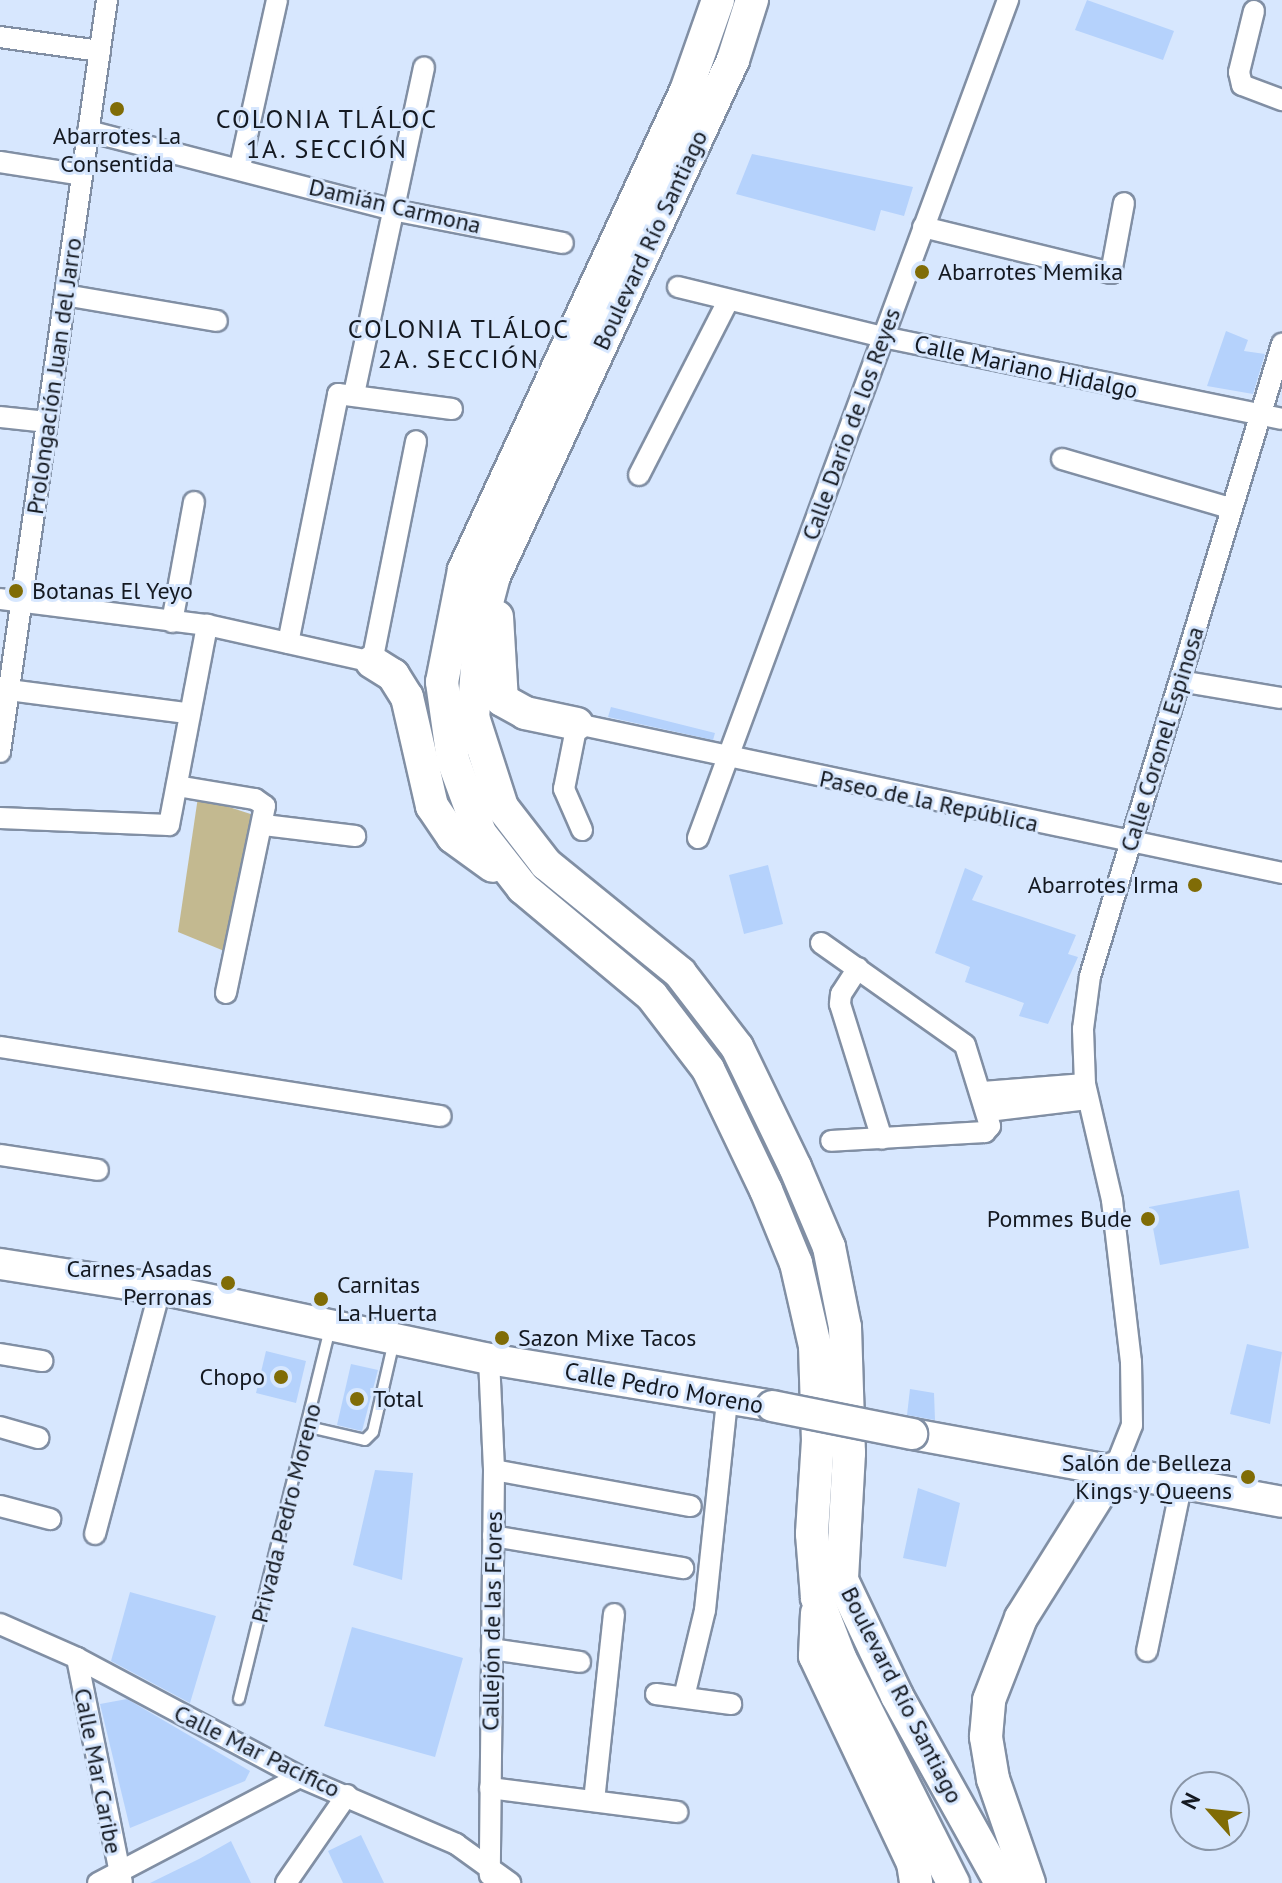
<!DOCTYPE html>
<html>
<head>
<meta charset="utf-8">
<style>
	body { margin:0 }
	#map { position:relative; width:1282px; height:1883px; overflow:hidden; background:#d7e7fe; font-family:"PT Sans",sans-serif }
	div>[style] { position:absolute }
	.green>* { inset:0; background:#c3b990 }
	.building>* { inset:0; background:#b5d2fc }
	.roads { filter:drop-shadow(2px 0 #818fa4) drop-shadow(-2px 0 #818fa4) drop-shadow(0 2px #818fa4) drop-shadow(0 -2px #818fa4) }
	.lane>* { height:10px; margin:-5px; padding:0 5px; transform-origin:5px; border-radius:5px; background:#fff }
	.street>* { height:20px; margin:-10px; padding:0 10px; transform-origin:10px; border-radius:10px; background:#fff }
	.secondary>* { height:30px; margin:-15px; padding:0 15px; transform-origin:15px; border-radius:15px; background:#fff }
	.primary>* { height:32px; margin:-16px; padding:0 16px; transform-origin:16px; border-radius:16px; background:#fff }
	.bridges { filter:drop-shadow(2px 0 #818fa4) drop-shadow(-2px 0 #818fa4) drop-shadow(0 2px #818fa4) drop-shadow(0 -2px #818fa4) }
	.secondary-bridge>* { height:30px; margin:-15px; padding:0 15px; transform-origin:15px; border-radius:15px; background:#fff }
	.dots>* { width:22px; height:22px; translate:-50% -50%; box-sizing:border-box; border:4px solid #d7e7fe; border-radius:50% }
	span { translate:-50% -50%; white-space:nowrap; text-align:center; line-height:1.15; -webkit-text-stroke:6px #d7e7fe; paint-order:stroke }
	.poi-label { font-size:24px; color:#141921 }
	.left { translate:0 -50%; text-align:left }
	.right { translate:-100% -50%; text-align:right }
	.street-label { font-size:24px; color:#141921 }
	.neighbourhood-label { font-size:26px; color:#141921; letter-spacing:2px }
	.north { position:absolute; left:1170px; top:1771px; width:80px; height:80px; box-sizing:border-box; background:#d7e7fe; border:2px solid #8995a6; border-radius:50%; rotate:297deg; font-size:22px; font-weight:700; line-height:32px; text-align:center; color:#141921 }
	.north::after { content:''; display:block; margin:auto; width:28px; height:36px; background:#806c06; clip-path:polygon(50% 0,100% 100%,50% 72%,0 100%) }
</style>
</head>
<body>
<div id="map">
	<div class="green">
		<div style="clip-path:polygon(198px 797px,266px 819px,234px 955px,178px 932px)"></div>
	</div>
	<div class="building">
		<div style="clip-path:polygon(1087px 0,1174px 31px,1163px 60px,1075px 30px)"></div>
		<div style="clip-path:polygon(752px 154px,913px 187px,904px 216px,881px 210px,875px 231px,736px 194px)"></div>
		<div style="clip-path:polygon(1226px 331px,1248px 340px,1244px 351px,1265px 354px,1253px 394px,1207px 386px)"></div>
		<div style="clip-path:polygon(611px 707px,715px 733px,713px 740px,608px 717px)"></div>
		<div style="clip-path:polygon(768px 865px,783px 924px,744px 934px,729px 875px)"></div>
		<div style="clip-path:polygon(965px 868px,983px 876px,972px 900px,1076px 935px,1068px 954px,1078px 957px,1048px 1024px,1019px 1016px,1024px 1003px,965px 982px,970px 967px,935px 953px)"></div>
		<div style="clip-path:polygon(1239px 1190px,1249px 1248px,1160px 1265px,1149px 1207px)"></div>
		<div style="clip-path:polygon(1247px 1344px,1282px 1352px,1270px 1424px,1230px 1414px)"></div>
		<div style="clip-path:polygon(266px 1351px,306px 1361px,296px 1403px,256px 1393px)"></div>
		<div style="clip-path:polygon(351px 1364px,378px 1370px,362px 1431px,337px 1425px)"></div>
		<div style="clip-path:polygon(910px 1389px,934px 1393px,935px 1420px,907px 1415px)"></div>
		<div style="clip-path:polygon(375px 1470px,413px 1473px,402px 1580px,353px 1565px)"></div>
		<div style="clip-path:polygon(918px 1488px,960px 1503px,946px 1567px,903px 1558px)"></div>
		<div style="clip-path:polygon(130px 1592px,216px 1616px,190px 1703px,111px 1661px)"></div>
		<div style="clip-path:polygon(352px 1627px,463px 1658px,435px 1757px,324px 1726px)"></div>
		<div style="clip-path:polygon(127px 1699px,250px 1771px,245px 1781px,130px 1828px,100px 1704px)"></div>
		<div style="clip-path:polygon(361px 1835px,384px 1883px,343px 1883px,328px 1851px)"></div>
		<div style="clip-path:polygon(231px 1841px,251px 1883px,150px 1883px,199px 1859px)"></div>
	</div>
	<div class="roads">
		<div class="lane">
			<div style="left:309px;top:1427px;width:57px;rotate:13.1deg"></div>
			<div style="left:365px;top:1440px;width:11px;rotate:-45deg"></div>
			<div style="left:373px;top:1432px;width:93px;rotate:-77deg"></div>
			<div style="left:239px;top:1699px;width:381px;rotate:-76.2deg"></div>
		</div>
		<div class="street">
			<div style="left:1254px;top:11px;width:63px;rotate:103.8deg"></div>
			<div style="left:1239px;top:72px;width:13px;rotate:77deg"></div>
			<div style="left:1242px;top:85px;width:43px;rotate:20.6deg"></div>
			<div style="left:0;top:37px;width:101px;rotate:8deg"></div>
			<div style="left:88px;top:131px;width:315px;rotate:14.5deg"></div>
			<div style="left:393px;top:210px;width:173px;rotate:11deg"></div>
			<div style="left:0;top:162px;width:83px;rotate:9deg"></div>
			<div style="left:240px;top:167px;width:171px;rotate:-77.5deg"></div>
			<div style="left:923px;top:227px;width:194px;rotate:13.7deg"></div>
			<div style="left:1111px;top:273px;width:71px;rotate:-79.5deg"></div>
			<div style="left:678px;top:287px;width:211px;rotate:13.7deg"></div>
			<div style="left:883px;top:337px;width:407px;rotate:11.6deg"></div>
			<div style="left:65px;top:295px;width:154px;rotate:9.7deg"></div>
			<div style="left:354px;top:394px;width:334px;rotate:-77.9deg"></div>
			<div style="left:0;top:417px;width:47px;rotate:6.1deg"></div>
			<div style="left:1062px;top:459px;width:175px;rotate:16.3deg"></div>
			<div style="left:639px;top:475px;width:195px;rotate:-62.9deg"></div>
			<div style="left:0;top:599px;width:209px;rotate:7.2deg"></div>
			<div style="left:207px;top:625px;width:169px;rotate:12.6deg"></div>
			<div style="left:372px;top:662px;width:225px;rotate:-78.7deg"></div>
			<div style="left:172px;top:622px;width:122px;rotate:-79.6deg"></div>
			<div style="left:288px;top:643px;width:254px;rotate:-78.6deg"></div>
			<div style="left:338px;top:394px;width:115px;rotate:7.5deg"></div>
			<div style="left:1180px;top:681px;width:102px;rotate:9.6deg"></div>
			<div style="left:9px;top:690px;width:179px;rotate:7.4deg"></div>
			<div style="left:0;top:752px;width:760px;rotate:-81.9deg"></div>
			<div style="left:177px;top:786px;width:79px;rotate:9.5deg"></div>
			<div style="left:255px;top:799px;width:12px;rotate:35deg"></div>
			<div style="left:265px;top:806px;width:191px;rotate:101.8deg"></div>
			<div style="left:0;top:818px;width:169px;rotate:2.4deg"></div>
			<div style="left:169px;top:825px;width:204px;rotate:-79.2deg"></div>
			<div style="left:264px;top:825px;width:92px;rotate:6.9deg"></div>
			<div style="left:582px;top:830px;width:45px;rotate:-113.7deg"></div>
			<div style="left:564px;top:789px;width:66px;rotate:-78.7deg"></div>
			<div style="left:577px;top:724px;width:721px;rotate:11.93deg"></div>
			<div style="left:698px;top:838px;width:894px;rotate:-69.7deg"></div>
			<div style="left:821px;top:943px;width:176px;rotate:35.3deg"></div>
			<div style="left:965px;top:1045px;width:85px;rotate:72.8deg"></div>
			<div style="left:990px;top:1126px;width:8px;rotate:130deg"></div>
			<div style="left:985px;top:1132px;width:154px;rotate:176.7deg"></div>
			<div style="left:858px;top:968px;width:31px;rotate:123deg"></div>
			<div style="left:841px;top:994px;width:10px;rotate:96deg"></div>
			<div style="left:840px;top:1004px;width:141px;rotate:72.7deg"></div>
			<div style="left:0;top:1047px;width:446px;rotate:8.9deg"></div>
			<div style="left:983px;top:1092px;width:102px;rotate:-4.5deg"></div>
			<div style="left:988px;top:1111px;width:100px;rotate:-6.9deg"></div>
			<div style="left:0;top:1155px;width:99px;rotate:8.7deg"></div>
			<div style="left:0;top:1354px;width:43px;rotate:9.5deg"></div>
			<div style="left:489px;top:1359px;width:111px;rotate:87.4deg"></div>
			<div style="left:494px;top:1470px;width:405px;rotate:90.6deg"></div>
			<div style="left:0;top:1427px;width:40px;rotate:16deg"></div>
			<div style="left:1115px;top:1468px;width:46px;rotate:-68.4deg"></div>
			<div style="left:1132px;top:1425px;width:63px;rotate:-90.9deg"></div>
			<div style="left:1131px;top:1362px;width:163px;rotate:-96.7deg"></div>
			<div style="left:1112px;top:1200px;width:119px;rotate:-103.1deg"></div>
			<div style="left:1085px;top:1084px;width:55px;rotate:-92.1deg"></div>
			<div style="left:1083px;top:1029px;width:53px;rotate:-82.5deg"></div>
			<div style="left:1090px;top:976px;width:661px;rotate:-73.1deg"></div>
			<div style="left:494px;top:1470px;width:200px;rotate:10.4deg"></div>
			<div style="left:0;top:1506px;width:52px;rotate:14.6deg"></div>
			<div style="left:95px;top:1534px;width:253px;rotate:-75.1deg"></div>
			<div style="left:493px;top:1536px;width:193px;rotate:9.6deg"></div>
			<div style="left:0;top:1624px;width:84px;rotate:23.8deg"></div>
			<div style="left:77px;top:1658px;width:253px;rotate:28.1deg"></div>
			<div style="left:300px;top:1777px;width:170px;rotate:23.2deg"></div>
			<div style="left:456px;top:1844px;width:67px;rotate:35.8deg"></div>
			<div style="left:492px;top:1649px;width:89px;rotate:8.4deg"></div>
			<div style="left:1147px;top:1651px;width:173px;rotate:-78.3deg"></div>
			<div style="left:77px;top:1658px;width:229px;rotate:78.7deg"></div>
			<div style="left:656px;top:1694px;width:76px;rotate:7.6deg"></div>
			<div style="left:684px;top:1697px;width:89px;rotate:-76.4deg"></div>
			<div style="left:705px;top:1610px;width:212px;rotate:-84deg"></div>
			<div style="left:490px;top:1788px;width:189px;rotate:7.3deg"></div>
			<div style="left:594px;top:1801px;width:188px;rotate:-83.9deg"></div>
			<div style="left:98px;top:1883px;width:228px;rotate:-27.7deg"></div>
			<div style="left:286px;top:1883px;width:107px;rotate:-55.3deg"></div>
		</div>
		<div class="secondary">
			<div style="left:0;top:1264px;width:162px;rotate:8.9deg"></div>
			<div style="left:160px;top:1289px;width:336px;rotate:12deg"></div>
			<div style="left:489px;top:1359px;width:287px;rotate:9.4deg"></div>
			<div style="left:912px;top:1434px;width:376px;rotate:10.4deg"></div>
		</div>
		<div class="primary">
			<div style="left:718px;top:0;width:96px;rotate:109.4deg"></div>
			<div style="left:686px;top:91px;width:528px;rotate:114.87deg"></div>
			<div style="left:464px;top:570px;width:114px;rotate:101.1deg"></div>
			<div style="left:442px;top:682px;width:79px;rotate:82deg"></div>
			<div style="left:453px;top:760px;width:78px;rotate:69.7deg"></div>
			<div style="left:480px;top:833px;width:70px;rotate:52deg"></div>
			<div style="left:523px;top:888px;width:168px;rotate:39.9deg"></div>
			<div style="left:652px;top:996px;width:92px;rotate:52.5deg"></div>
			<div style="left:708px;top:1069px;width:134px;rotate:64.4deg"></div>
			<div style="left:766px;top:1190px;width:79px;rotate:67.7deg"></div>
			<div style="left:796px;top:1263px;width:85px;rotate:77.1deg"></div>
			<div style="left:815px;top:1346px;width:94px;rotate:88.2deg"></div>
			<div style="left:818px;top:1440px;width:94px;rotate:93.7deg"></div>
			<div style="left:812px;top:1534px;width:64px;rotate:85.5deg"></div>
			<div style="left:817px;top:1598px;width:64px;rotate:69deg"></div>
			<div style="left:840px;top:1658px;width:252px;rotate:63.3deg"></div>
			<div style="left:752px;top:0;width:63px;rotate:107.6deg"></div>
			<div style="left:733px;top:60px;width:569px;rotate:114.85deg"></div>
			<div style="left:494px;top:576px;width:55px;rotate:104.8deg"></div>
			<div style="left:480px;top:629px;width:88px;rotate:94.5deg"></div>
			<div style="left:473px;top:717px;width:95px;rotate:72.1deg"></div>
			<div style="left:502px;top:807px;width:72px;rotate:52.3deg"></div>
			<div style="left:546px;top:864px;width:173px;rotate:39.1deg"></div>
			<div style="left:680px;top:973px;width:93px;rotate:52.4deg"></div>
			<div style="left:737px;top:1047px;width:133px;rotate:64.2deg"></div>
			<div style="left:795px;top:1167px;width:87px;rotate:67deg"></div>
			<div style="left:829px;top:1247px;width:82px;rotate:78.7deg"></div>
			<div style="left:845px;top:1327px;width:126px;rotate:88.2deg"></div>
			<div style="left:849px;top:1453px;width:127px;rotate:93.2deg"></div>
			<div style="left:842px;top:1580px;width:128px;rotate:64.6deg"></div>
			<div style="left:897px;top:1696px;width:214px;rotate:60.9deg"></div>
			<div style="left:497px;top:617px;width:83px;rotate:86.6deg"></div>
			<div style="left:502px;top:700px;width:26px;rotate:29deg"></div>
			<div style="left:525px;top:713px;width:53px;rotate:11.9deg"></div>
			<div style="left:372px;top:662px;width:25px;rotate:32deg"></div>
			<div style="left:393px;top:675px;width:26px;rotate:58deg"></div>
			<div style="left:407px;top:697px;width:112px;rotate:77.1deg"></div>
			<div style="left:432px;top:806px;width:37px;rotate:56deg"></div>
			<div style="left:453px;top:837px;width:49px;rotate:35.9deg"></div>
			<div style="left:817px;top:1613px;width:43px;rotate:92.7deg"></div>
			<div style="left:815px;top:1656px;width:229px;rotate:64.7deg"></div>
			<div style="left:913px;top:1863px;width:20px;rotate:81deg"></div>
			<div style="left:1029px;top:1883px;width:110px;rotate:-109.1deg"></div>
			<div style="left:993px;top:1779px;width:43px;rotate:-99.5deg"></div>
			<div style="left:986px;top:1737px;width:37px;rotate:-85deg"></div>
			<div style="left:989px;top:1700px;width:88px;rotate:-68.7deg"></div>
			<div style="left:1021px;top:1618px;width:177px;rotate:-57.9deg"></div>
		</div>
	</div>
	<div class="bridges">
		<div class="secondary-bridge">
			<div style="left:772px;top:1406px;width:143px;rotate:11.3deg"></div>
		</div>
	</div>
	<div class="dots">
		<div style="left:117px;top:109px;background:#806c06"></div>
		<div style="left:922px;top:272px;background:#806c06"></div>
		<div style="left:16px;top:591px;background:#806c06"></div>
		<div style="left:1195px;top:885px;background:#806c06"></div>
		<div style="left:1148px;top:1219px;background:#806c06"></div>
		<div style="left:228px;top:1283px;background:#806c06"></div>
		<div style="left:321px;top:1299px;background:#806c06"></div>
		<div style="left:502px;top:1338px;background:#806c06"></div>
		<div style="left:281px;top:1377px;background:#806c06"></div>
		<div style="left:357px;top:1399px;background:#806c06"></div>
		<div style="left:1248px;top:1477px;background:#806c06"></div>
	</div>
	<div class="poi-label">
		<span style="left:117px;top:150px">Abarrotes La<br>Consentida</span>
		<span class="left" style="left:938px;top:272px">Abarrotes Memika</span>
		<span class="left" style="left:32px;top:591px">Botanas El Yeyo</span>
		<span class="right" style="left:1179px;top:885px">Abarrotes Irma</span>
		<span class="right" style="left:1132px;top:1219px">Pommes Bude</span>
		<span class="right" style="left:212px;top:1283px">Carnes Asadas<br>Perronas</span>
		<span class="left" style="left:337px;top:1299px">Carnitas<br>La Huerta</span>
		<span class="left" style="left:518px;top:1338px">Sazon Mixe Tacos</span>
		<span class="right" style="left:265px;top:1377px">Chopo</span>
		<span class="left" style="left:373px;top:1399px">Total</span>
		<span class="right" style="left:1232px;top:1477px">Salón de Belleza<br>Kings y Queens</span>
	</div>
	<div class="street-label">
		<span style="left:395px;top:206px;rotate:13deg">Damián Carmona</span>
		<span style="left:650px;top:240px;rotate:-65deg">Boulevard Río Santiago</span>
		<span style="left:1026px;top:367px;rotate:12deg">Calle Mariano Hidalgo</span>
		<span style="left:54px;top:376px;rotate:-82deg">Prolongación Juan del Jarro</span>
		<span style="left:851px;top:424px;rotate:-70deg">Calle Darío de los Reyes</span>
		<span style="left:1162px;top:739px;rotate:-73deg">Calle Coronel Espinosa</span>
		<span style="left:929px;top:801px;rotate:12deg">Paseo de la República</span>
		<span style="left:664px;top:1388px;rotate:10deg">Calle Pedro Moreno</span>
		<span style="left:286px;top:1513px;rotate:-76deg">Privada Pedro Moreno</span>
		<span style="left:492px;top:1621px;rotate:-89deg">Callejón de las Flores</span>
		<span style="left:902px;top:1695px;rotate:63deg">Boulevard Río Santiago</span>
		<span style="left:257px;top:1751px;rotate:26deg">Calle Mar Pacífico</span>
		<span style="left:98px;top:1771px;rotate:79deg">Calle Mar Caribe</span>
	</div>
	<div class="neighbourhood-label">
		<span style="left:327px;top:134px">COLONIA TLÁLOC<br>1A. SECCIÓN</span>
		<span style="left:459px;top:344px">COLONIA TLÁLOC<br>2A. SECCIÓN</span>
	</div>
	<div class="north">N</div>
</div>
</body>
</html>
